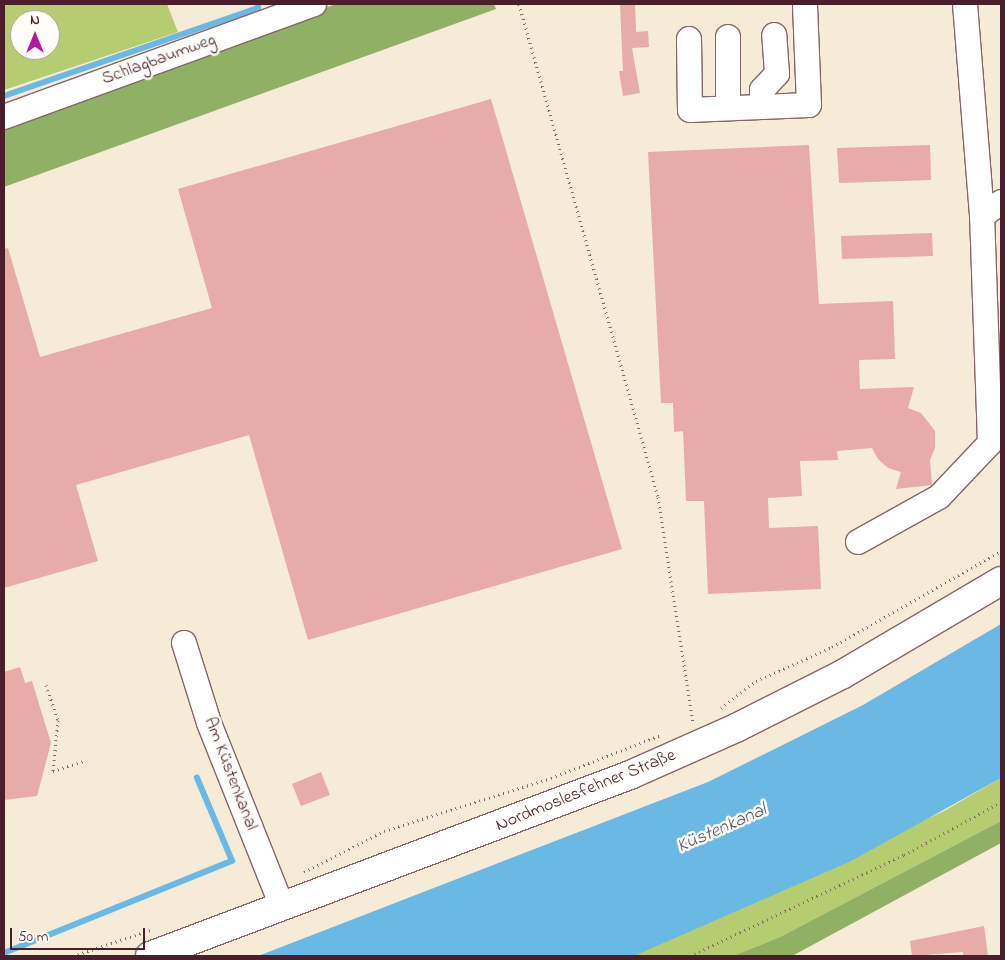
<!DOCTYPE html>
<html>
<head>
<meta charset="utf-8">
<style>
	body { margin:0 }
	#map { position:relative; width:1005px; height:960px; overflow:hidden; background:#f5ebd7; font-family:"Indie Flower",sans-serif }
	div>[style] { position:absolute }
	.green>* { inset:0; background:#b5cc71 }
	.forest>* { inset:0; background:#90b063 }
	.water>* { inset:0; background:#6ab9e5 }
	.stream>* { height:5.5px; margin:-2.75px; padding:0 2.75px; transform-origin:2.75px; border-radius:2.75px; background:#6ab9e5 }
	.building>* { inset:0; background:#e7aba9 }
	.path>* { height:3px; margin-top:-1.5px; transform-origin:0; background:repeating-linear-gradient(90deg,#866667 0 1px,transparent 0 5px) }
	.roads { filter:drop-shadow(1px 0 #866667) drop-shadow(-1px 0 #866667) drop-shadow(0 1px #866667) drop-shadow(0 -1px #866667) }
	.minor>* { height:24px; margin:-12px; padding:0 12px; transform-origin:12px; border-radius:12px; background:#fff }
	.major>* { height:28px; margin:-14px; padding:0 14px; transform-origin:14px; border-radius:14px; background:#fff }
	span { translate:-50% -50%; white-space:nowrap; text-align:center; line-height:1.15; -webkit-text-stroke:5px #fdfcf7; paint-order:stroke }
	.street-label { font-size:18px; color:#4a1f2b }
	.water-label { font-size:19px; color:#55556c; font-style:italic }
	.frame { position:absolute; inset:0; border:5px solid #4a1f2b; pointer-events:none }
	.north { position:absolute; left:10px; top:10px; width:50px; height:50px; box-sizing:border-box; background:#fdfcf7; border:1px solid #b5a4a5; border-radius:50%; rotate:0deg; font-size:14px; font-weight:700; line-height:20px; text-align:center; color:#4a1f2b }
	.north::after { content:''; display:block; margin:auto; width:18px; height:22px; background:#b5179e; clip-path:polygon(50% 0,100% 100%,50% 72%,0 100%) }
	.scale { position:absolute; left:10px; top:928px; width:135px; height:22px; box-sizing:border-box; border:2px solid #4a1f2b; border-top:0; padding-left:6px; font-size:15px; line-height:18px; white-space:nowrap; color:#4a1f2b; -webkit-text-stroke:4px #fdfcf7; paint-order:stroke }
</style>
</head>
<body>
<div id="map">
	<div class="green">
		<div style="clip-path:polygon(evenodd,4px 4px,167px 4px,178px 32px,4px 90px,4px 4px,20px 20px,50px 20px,50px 50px,20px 50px,20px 20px)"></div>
		<div style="clip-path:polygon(1001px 778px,1001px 821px,780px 937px,733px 956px,632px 956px,944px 811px)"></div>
	</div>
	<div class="forest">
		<div style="clip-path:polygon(336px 4px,494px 4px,496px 9px,4px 187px,4px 124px)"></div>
		<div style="clip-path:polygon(1001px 821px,1001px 843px,792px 956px,733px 956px,780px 937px)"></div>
	</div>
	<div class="water">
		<div style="clip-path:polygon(1001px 624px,1001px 778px,851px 861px,634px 956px,258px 956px,708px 782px,863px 705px)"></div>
	</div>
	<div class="stream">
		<div style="left:4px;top:96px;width:269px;rotate:-19.1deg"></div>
		<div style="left:258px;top:8px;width:4px;rotate:-90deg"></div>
		<div style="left:4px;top:953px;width:246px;rotate:-22deg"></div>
		<div style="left:232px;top:861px;width:90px;rotate:-112.9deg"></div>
	</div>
	<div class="building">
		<div style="clip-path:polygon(620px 4px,635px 4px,636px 32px,648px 31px,649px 47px,632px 48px,640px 93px,623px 96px,619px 71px,623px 71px)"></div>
		<div style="clip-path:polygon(491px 99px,622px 549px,308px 640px,249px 435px,76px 485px,98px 561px,4px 588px,4px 249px,8px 248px,40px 357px,212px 308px,178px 189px)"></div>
		<div style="clip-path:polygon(809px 145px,819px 304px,893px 301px,895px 359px,859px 360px,860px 389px,914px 387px,908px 408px,921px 413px,935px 431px,935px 448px,930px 460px,932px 485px,896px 489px,901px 472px,888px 468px,878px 459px,872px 448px,837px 451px,838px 460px,800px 461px,802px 496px,768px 498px,769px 528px,818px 526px,821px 589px,708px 594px,704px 501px,686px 501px,683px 431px,674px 432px,673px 403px,661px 403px,648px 152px)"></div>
		<div style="clip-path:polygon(930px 145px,931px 180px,839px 183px,837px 148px)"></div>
		<div style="clip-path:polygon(932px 233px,933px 256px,842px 259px,841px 236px)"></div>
		<div style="clip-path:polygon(20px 667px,25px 683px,32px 681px,51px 743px,37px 796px,4px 800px,4px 672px)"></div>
		<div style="clip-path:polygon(321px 772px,330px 795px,301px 806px,292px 784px)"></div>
		<div style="clip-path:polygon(984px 926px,988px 956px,963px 956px,963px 952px,912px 956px,910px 941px)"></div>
	</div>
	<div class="path">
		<div style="left:519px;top:4px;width:512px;rotate:74.25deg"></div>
		<div style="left:658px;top:497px;width:228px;rotate:81.2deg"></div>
		<div style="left:46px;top:685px;width:37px;rotate:71deg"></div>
		<div style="left:58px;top:720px;width:51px;rotate:95.6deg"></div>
		<div style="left:53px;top:771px;width:32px;rotate:-18deg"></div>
		<div style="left:721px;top:708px;width:44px;rotate:-37.6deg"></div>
		<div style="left:756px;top:681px;width:83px;rotate:-24.1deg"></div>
		<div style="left:832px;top:647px;width:194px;rotate:-29.6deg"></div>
		<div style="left:304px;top:872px;width:90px;rotate:-27.1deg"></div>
		<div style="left:384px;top:831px;width:175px;rotate:-17.6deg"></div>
		<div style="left:551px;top:778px;width:118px;rotate:-21.4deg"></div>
		<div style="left:73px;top:956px;width:84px;rotate:-18.6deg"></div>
		<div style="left:690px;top:956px;width:237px;rotate:-25.3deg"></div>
		<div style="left:904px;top:855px;width:111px;rotate:-28.7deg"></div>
	</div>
	<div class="roads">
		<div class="minor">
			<div style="left:965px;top:4px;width:213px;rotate:85.4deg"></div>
			<div style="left:728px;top:37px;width:71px;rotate:90deg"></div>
			<div style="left:689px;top:39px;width:71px;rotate:89.2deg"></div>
			<div style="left:690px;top:110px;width:119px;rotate:-2.4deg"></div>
			<div style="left:809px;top:105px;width:101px;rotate:-92.3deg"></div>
			<div style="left:762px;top:107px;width:17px;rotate:-90deg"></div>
			<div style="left:762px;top:90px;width:22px;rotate:-47deg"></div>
			<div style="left:777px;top:74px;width:39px;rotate:-94deg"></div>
			<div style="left:4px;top:117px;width:330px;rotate:-20deg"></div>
			<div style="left:858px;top:542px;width:93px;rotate:-29.1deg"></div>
			<div style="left:939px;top:497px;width:74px;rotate:-46.6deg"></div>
			<div style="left:990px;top:443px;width:227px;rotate:-92deg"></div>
			<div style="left:982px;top:216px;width:24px;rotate:-36deg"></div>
			<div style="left:184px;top:643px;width:84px;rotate:72.6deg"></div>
			<div style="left:209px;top:723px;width:195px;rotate:68.3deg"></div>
		</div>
		<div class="major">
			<div style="left:150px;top:956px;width:513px;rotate:-20.66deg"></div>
			<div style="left:630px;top:775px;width:116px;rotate:-23.9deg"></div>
			<div style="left:736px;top:728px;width:120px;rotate:-26.8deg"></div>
			<div style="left:843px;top:674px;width:183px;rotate:-30.5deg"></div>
		</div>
	</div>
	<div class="street-label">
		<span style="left:159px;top:60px;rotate:-20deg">Schlagbaumweg</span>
		<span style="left:230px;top:774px;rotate:69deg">Am Küstenkanal</span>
		<span style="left:586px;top:791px;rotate:-22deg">Nordmoslesfehner Straße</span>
	</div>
	<div class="water-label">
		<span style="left:722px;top:829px;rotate:-24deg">Küstenkanal</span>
	</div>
	<div class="frame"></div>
	<div class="north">N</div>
	<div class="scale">50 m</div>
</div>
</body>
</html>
